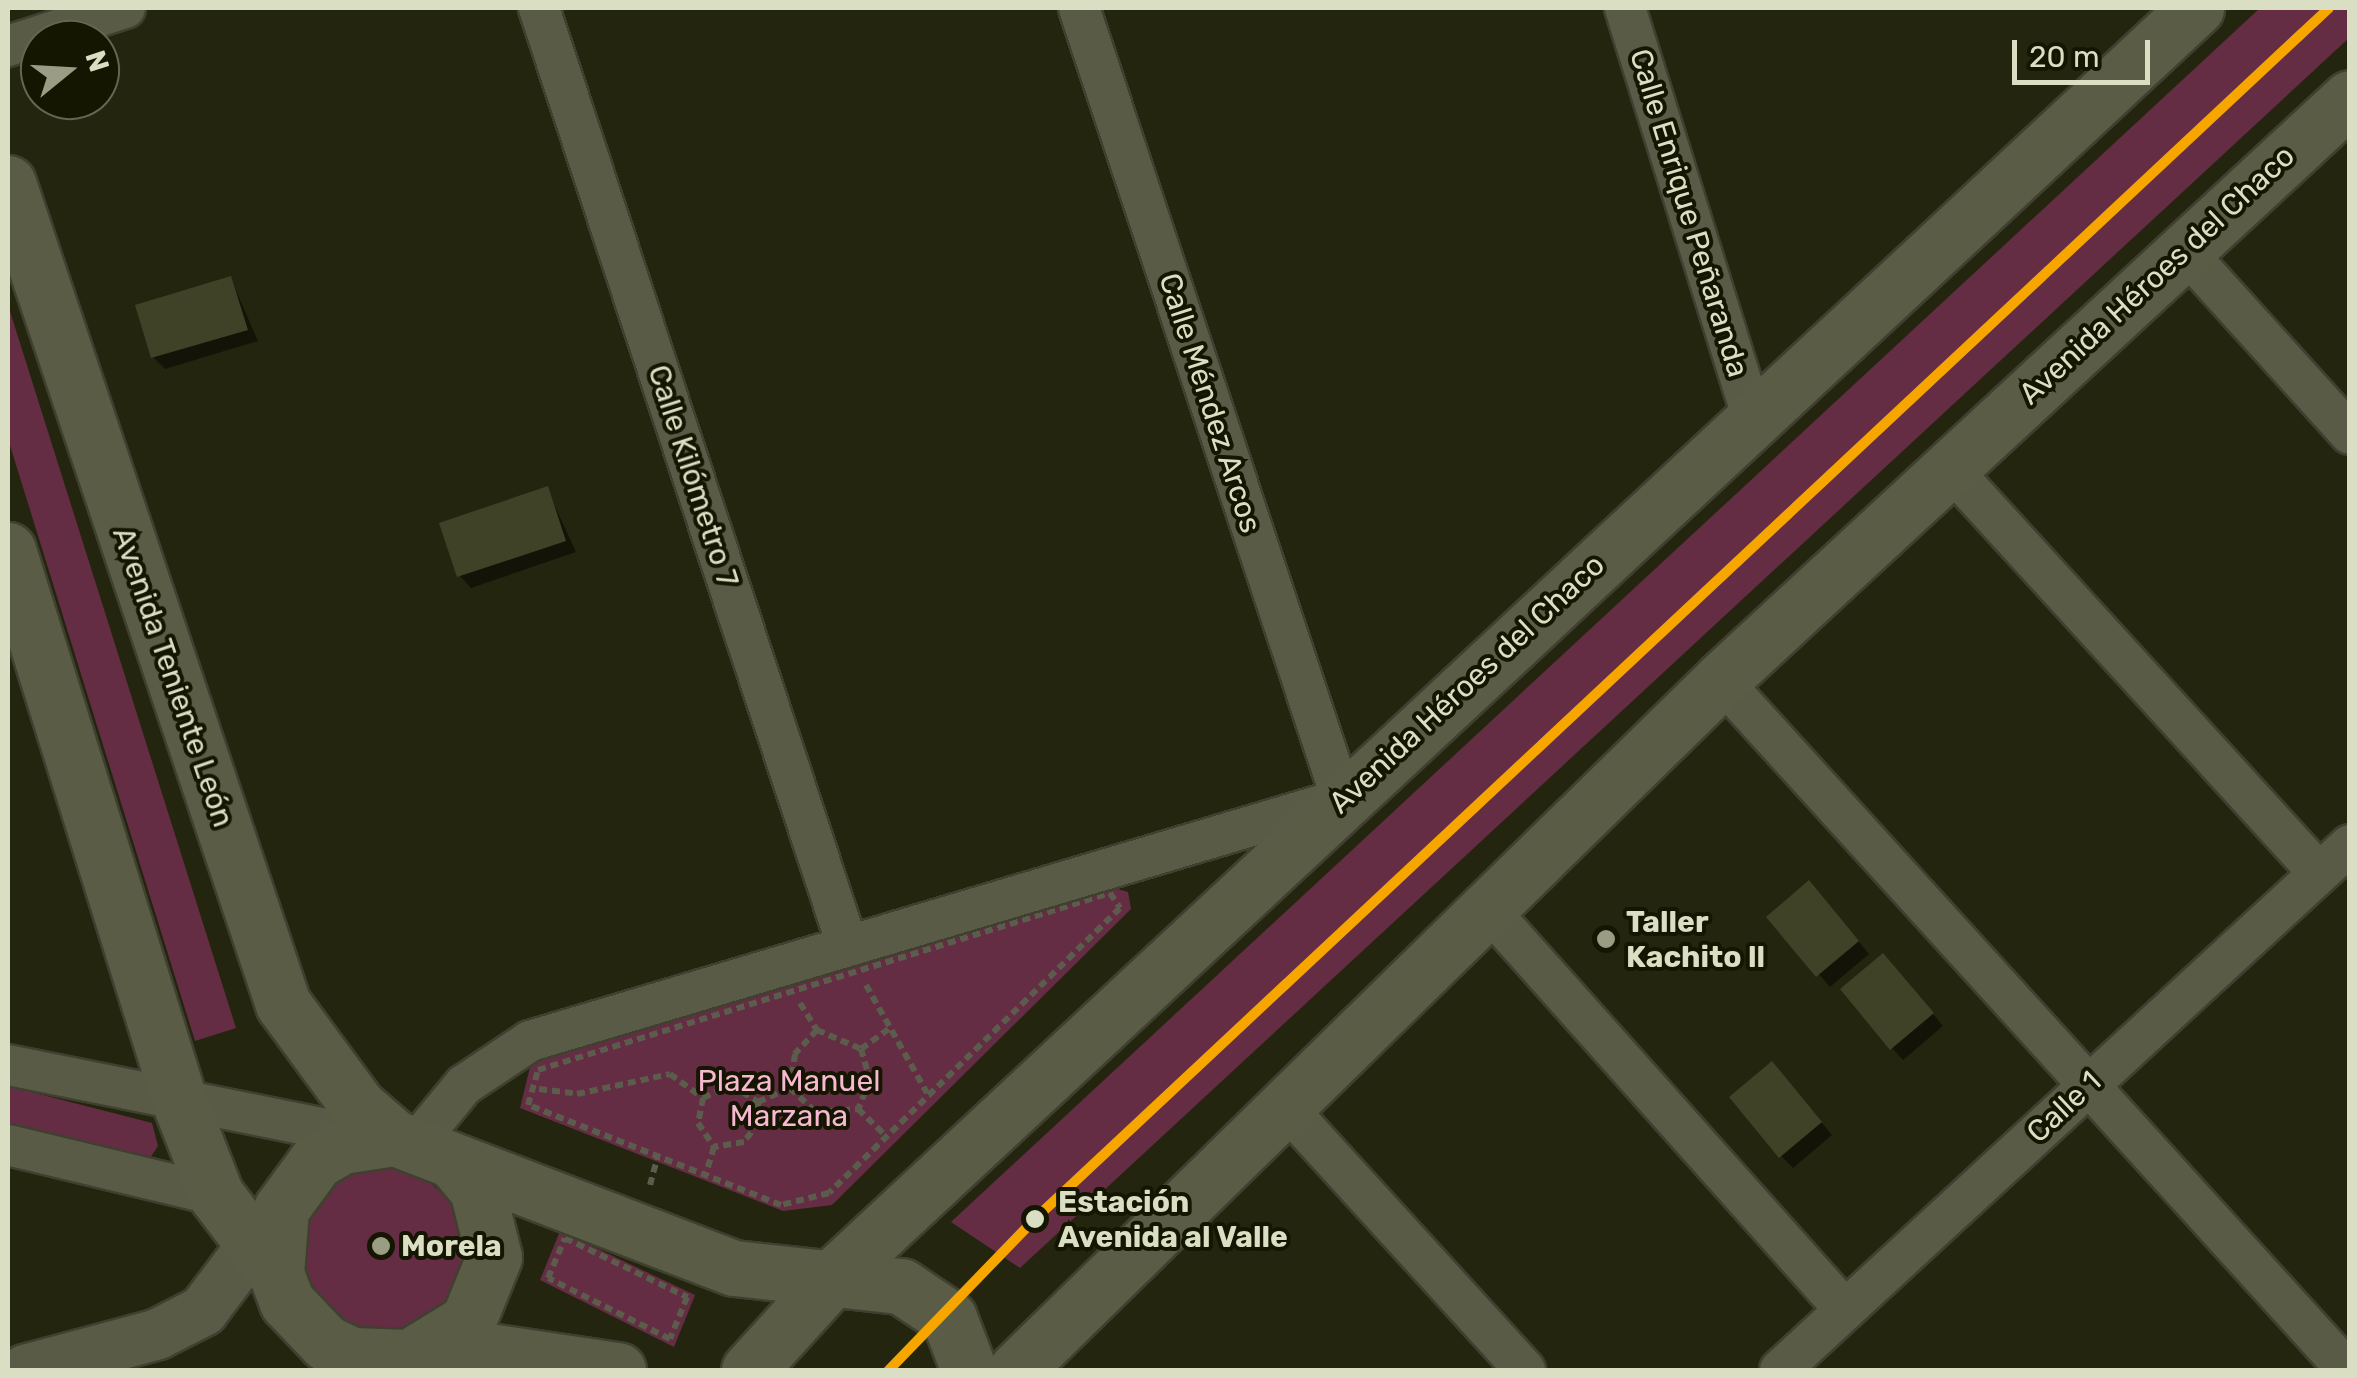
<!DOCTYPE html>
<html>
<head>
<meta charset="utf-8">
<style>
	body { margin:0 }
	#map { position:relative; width:2357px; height:1378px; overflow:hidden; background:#24250f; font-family:Rubik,sans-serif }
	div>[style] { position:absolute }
	.green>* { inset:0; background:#652d44 }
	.round { border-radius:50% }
	.shadow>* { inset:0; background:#0007 }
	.building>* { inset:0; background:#404227 }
	.path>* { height:6px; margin-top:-3px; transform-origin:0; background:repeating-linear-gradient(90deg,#5b5c4b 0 8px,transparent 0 13px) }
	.roads { filter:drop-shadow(2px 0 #3f4030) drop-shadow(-2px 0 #3f4030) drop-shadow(0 2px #3f4030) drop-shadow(0 -2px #3f4030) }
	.minor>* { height:40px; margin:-20px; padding:0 20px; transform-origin:20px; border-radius:20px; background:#5a5b47 }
	.tertiary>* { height:50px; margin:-25px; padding:0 25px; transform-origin:25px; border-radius:25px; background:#5a5b47 }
	.primary>* { height:55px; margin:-27.5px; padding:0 27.5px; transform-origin:27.5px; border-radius:27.5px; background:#5a5c45 }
	.rail-1>* { height:10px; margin:-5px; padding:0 5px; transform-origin:5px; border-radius:5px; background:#f7a600 }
	.dots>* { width:28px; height:28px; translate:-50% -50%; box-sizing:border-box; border:5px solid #151602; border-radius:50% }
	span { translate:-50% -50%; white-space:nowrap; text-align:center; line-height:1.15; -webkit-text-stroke:8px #151602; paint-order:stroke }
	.street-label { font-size:30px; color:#dadec2 }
	.poi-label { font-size:30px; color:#dadec2; font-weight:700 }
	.left { translate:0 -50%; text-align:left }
	.park-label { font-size:30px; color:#f7b9d1 }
	.stop-label { font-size:30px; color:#dadec2; font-weight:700 }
	.frame { position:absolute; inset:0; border:10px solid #dadec2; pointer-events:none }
	.north { position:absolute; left:20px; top:20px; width:100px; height:100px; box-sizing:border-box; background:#151602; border:2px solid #64664f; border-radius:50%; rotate:72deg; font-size:28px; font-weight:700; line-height:40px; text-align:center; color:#dadec2 }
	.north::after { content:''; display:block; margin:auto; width:35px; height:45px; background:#9a9d83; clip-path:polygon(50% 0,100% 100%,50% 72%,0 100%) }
	.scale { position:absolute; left:2012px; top:40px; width:138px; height:45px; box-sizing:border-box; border:5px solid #dadec2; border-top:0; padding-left:12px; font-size:30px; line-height:35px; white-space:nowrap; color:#dadec2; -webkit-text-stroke:8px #151602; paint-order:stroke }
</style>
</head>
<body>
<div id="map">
	<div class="green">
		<div style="clip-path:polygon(2260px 8px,2349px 8px,2349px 38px,1020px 1268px,951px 1222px)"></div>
		<div style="clip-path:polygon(8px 305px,236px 1028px,195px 1041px,8px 439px)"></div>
		<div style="clip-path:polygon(1114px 888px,1128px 892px,1131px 909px,832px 1205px,783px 1211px,520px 1108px,531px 1063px)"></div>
		<div style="clip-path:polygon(8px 1086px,152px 1123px,158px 1146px,146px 1164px,8px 1127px)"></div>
		<div class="round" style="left:302px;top:1168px;width:162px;height:162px"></div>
		<div style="clip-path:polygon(560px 1231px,695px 1295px,674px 1347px,540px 1280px)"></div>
	</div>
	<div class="shadow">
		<div style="clip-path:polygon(231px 279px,258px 341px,165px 369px,153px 357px)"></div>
		<div style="clip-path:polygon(547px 489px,576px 552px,471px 588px,460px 576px)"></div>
		<div style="clip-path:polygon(1820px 895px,1869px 954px,1830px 987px,1770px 917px)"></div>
		<div style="clip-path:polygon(1895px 968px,1943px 1026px,1903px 1060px,1892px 1048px)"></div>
		<div style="clip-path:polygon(1783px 1076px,1832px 1135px,1793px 1168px,1781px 1156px)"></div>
	</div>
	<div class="building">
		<div style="clip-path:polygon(231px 276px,248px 330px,151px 358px,135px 305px)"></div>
		<div style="clip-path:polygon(548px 486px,566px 541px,457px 577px,439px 523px)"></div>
		<div style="clip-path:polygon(1809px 880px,1859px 941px,1816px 977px,1766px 917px)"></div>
		<div style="clip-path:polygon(1883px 953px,1934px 1013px,1890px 1050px,1840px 989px)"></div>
		<div style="clip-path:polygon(1772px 1061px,1822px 1122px,1779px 1158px,1729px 1097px)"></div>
	</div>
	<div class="path">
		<div style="left:1110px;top:893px;width:18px;rotate:56deg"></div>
		<div style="left:1120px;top:908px;width:407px;rotate:135.6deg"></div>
		<div style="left:829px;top:1193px;width:49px;rotate:166deg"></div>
		<div style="left:781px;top:1205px;width:272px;rotate:-158.4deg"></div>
		<div style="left:528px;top:1105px;width:36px;rotate:-74deg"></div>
		<div style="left:538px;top:1070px;width:599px;rotate:-17.19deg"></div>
		<div style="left:866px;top:985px;width:124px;rotate:60.5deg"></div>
		<div style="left:800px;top:1003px;width:32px;rotate:58deg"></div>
		<div style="left:817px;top:1030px;width:48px;rotate:23.4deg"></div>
		<div style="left:861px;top:1049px;width:32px;rotate:74deg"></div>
		<div style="left:870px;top:1080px;width:31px;rotate:112deg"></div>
		<div style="left:858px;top:1109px;width:37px;rotate:44deg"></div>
		<div style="left:817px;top:1030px;width:33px;rotate:133deg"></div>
		<div style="left:795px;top:1054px;width:34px;rotate:98deg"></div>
		<div style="left:790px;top:1088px;width:35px;rotate:43deg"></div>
		<div style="left:816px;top:1112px;width:42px;rotate:-4.1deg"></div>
		<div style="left:861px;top:1049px;width:36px;rotate:-36deg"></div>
		<div style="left:539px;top:1089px;width:38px;rotate:7deg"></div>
		<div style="left:577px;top:1094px;width:95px;rotate:-12.1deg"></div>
		<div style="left:670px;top:1074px;width:41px;rotate:36deg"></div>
		<div style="left:703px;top:1098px;width:25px;rotate:101deg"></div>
		<div style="left:698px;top:1123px;width:29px;rotate:56deg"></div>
		<div style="left:714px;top:1147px;width:30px;rotate:107deg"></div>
		<div style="left:703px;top:1098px;width:31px;rotate:-25deg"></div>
		<div style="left:731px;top:1085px;width:32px;rotate:32deg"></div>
		<div style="left:758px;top:1102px;width:20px;rotate:87deg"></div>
		<div style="left:759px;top:1122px;width:25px;rotate:127deg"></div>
		<div style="left:744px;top:1142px;width:30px;rotate:171deg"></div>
		<div style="left:758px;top:1102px;width:35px;rotate:-24deg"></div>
		<div style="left:650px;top:1185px;width:28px;rotate:-75deg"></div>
		<div style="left:565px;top:1238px;width:136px;rotate:25.8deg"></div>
		<div style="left:687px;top:1297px;width:45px;rotate:112deg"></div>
		<div style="left:670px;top:1339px;width:136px;rotate:-153.4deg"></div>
		<div style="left:548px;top:1278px;width:43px;rotate:-67deg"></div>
	</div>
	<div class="roads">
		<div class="minor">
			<div style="left:539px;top:8px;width:985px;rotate:71.79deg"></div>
			<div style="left:1625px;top:8px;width:430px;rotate:72.7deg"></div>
			<div style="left:8px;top:46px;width:123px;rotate:-18deg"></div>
			<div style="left:2183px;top:249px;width:249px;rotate:47.9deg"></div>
			<div style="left:1949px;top:467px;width:549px;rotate:47.66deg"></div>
			<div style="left:1721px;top:680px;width:932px;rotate:47.78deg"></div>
			<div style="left:1488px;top:909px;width:537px;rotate:48.32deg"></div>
			<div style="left:8px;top:1065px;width:369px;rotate:11.4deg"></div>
			<div style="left:1282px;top:1103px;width:361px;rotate:47.7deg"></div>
			<div style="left:417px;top:1142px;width:74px;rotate:-50.5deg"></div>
			<div style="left:464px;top:1085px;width:79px;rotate:-33.7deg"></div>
			<div style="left:530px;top:1041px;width:847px;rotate:-16.6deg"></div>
			<div style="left:1342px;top:799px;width:834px;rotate:-108.39deg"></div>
			<div style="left:8px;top:1145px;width:214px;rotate:13.5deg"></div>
			<div style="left:1780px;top:1370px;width:775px;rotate:-42.65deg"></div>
		</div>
		<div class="tertiary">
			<div style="left:25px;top:1370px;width:138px;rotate:-15.1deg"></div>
			<div style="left:158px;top:1334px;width:51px;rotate:-27.1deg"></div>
			<div style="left:203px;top:1311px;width:81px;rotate:-53deg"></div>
		</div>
		<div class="primary">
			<div style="left:8px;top:183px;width:866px;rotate:71.48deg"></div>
			<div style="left:283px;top:1004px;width:127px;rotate:53.7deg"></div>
			<div style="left:358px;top:1106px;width:49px;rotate:40.9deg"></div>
			<div style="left:8px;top:550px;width:579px;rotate:72.72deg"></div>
			<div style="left:180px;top:1103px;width:99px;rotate:68.6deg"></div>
			<div style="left:216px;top:1195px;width:99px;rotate:52.8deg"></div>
			<div style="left:454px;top:1162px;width:35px;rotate:50deg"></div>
			<div style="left:477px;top:1189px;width:70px;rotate:76deg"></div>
			<div style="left:494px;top:1257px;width:69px;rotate:112.1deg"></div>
			<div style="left:468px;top:1321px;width:69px;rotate:148.6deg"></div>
			<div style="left:409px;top:1357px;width:57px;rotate:-178deg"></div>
			<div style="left:352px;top:1355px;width:29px;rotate:-155deg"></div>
			<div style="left:326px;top:1343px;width:57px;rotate:-133.6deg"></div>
			<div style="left:287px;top:1302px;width:30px;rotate:-111deg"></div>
			<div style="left:276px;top:1274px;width:65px;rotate:-85.6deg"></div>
			<div style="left:281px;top:1209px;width:59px;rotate:-53.9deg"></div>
			<div style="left:316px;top:1161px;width:30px;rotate:-30deg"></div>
			<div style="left:342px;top:1146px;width:54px;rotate:-8.6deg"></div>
			<div style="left:395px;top:1138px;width:363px;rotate:21deg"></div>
			<div style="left:734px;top:1268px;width:168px;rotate:6.2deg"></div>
			<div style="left:901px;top:1286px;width:58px;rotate:33.7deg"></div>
			<div style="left:949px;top:1318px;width:56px;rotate:69deg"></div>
			<div style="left:441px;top:1344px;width:179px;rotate:8.4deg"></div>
			<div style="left:749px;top:1370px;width:131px;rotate:-47.8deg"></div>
			<div style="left:837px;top:1273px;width:1857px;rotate:-42.95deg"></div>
			<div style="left:1016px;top:1370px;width:986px;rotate:-44.38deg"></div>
			<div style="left:1721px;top:680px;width:857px;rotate:-42.78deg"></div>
		</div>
	</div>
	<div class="rail-1">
		<div style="left:889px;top:1370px;width:213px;rotate:-46deg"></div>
		<div style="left:1037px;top:1217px;width:1769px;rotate:-43.1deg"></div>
	</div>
	<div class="dots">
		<div style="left:1606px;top:939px;background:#9a9d83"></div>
		<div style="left:1035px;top:1219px;background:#dadec2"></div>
		<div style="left:381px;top:1246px;background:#9a9d83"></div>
	</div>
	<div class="street-label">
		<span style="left:1689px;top:213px;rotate:73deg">Calle Enrique Peñaranda</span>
		<span style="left:2157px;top:275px;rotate:-43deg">Avenida Héroes del Chaco</span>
		<span style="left:1210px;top:403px;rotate:72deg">Calle Méndez Arcos</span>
		<span style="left:693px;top:476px;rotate:72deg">Calle Kilómetro 7</span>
		<span style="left:173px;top:677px;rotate:71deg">Avenida Teniente León</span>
		<span style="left:1467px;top:684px;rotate:-43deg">Avenida Héroes del Chaco</span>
		<span style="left:2064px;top:1107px;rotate:-43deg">Calle 1</span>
	</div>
	<div class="poi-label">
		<span class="left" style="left:1626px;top:939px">Taller<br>Kachito ll</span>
		<span class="left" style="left:401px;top:1246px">Morela</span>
	</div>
	<div class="park-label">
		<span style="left:789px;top:1098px">Plaza Manuel<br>Marzana</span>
	</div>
	<div class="stop-label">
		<span class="left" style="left:1058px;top:1219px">Estación<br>Avenida al Valle</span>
	</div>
	<div class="frame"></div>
	<div class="north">N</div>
	<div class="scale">20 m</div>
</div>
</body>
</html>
